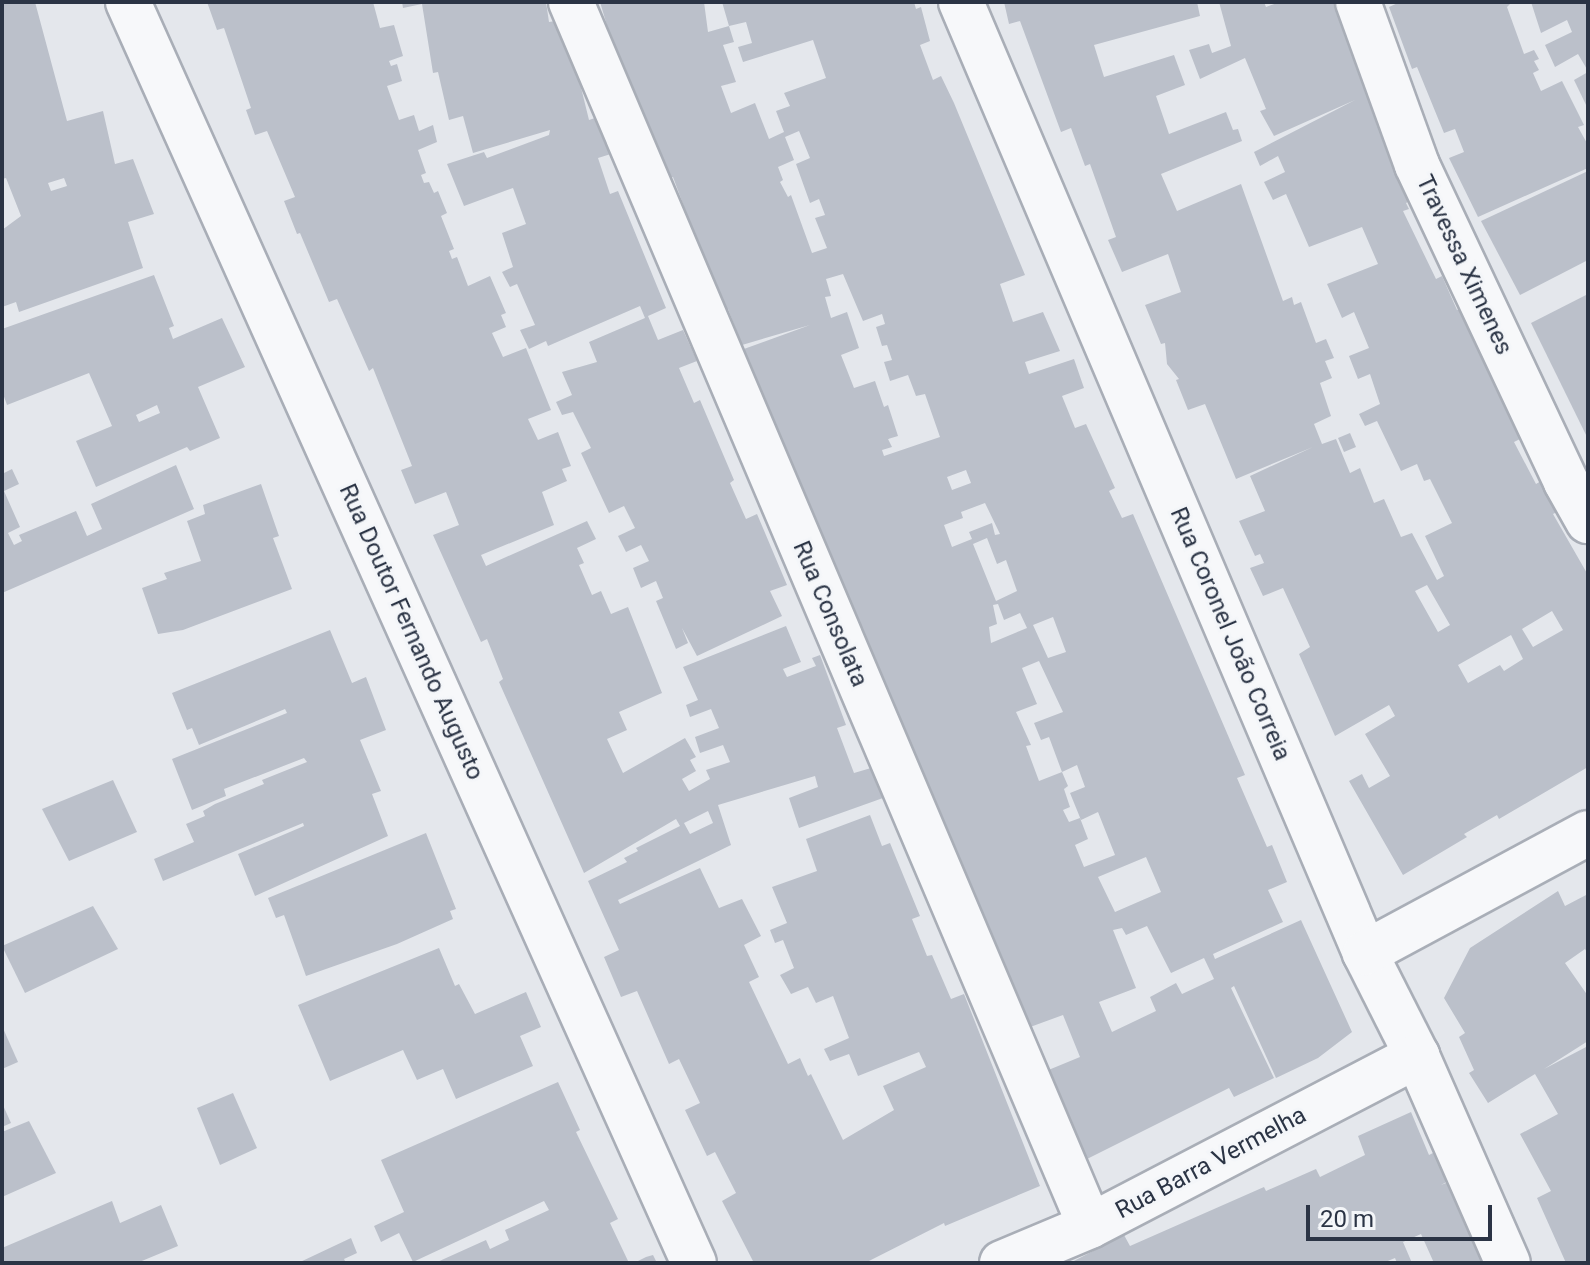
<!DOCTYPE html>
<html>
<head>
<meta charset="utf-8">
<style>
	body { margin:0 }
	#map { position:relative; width:1590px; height:1265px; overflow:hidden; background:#e4e7ec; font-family:Roboto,sans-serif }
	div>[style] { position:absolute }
	.building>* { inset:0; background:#bbc0ca }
	.roads { filter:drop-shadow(2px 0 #a9aeb7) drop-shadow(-2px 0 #a9aeb7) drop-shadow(0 2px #a9aeb7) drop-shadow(0 -2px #a9aeb7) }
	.street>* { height:44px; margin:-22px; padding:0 22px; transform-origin:22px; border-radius:22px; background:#f7f8fa }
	span { translate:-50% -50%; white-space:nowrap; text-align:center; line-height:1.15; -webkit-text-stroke:6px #f4f6f9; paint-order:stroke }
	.street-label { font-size:24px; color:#2b3445 }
	.frame { position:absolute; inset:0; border:4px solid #2b3445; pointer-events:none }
	.scale { position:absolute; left:1306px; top:1205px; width:186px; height:36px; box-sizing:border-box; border:4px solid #2b3445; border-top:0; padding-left:10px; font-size:24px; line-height:28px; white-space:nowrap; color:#2b3445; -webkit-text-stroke:6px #f4f6f9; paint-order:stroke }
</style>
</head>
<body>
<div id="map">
	<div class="building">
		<div style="clip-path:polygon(evenodd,2px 2px,35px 2px,67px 121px,103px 111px,115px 164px,133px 159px,154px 214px,128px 222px,143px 268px,19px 312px,16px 302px,2px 307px,2px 230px,21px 216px,6px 178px,2px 179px,2px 2px,64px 178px,67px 186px,51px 191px,48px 183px,64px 178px)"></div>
		<div style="clip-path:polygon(evenodd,207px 2px,373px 2px,380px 28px,394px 25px,403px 56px,389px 61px,391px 66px,397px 64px,402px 81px,387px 86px,399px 120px,414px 115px,419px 131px,433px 125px,437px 142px,418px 150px,426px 173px,421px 175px,424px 183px,429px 182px,434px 193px,438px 191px,447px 213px,441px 216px,454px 249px,449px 251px,452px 259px,457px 257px,468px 286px,490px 276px,506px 313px,501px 315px,506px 327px,492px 333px,503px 357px,526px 348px,551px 410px,528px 419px,538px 440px,558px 432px,571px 466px,562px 469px,567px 481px,542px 492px,554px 525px,481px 555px,486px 566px,587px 521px,596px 539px,577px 548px,584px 563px,579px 565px,592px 595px,601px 591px,611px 614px,628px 607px,662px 693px,619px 712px,627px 730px,607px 739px,623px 773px,685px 738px,696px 757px,690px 760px,696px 771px,682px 779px,689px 791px,710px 779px,706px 770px,730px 762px,723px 745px,700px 753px,695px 737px,719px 728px,711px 709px,690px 717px,686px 705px,698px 700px,683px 667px,786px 626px,801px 662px,783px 669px,787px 677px,816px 666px,812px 658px,820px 655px,846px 725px,837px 728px,854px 773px,871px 768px,883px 798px,799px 828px,789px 798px,818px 787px,815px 776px,718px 805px,731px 845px,618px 900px,620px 904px,700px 868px,719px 908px,742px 899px,761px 936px,744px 945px,759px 977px,749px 982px,788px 1064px,800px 1058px,808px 1076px,811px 1074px,843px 1140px,894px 1110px,883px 1086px,926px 1067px,919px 1052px,858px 1076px,849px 1054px,830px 1061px,824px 1049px,849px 1038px,833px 996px,816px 1003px,808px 987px,791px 994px,780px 975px,794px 968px,783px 940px,775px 943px,770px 930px,787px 923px,772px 887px,817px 871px,806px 839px,870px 815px,882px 846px,890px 843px,920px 916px,912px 919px,927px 956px,932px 955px,951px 999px,964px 994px,1040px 1186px,945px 1226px,944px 1223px,865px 1263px,754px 1263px,722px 1201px,736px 1193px,715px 1152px,707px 1156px,685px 1110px,700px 1103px,679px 1059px,669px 1064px,637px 991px,621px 997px,604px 957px,619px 950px,588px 881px,627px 862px,624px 858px,638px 851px,636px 848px,680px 826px,676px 819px,584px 873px,499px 682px,503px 679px,487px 639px,481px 642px,433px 535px,459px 525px,446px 492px,415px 504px,401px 470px,412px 466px,373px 368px,369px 371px,337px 299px,329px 302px,300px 233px,297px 234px,284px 201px,295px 197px,267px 131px,255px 135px,246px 110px,251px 108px,224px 28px,217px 30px,207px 2px,708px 811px,713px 823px,690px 834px,684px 823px,708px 811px)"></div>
		<div style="clip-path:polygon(402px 2px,546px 2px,549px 22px,562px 20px,567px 52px,572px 51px,589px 120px,601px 116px,614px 153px,598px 158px,610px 194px,618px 191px,666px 308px,648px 316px,658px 340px,683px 330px,697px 361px,679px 368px,694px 403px,700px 400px,734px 480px,730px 483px,746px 519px,757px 514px,787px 585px,770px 591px,782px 616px,697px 656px,682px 628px,688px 643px,676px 649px,656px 601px,663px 598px,656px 581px,641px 588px,633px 568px,649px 561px,641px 545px,626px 552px,618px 536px,635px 528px,624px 506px,609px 513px,581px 453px,591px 448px,573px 412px,562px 415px,556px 402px,572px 395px,562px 372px,597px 362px,589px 342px,645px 318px,640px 306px,548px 346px,546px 341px,529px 349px,520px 330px,535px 325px,517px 284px,510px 287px,502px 272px,513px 267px,502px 233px,526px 224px,513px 188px,464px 206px,447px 164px,484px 152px,487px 158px,549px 135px,550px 130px,473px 153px,463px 116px,449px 120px,438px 72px,433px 73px,422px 4px,403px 8px)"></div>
		<div style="clip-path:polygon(evenodd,600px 2px,704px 2px,708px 32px,729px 26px,734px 42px,723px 45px,736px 82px,721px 86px,731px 113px,755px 103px,769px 139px,784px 132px,776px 111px,790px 106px,784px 93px,826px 78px,813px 40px,743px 62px,738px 47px,752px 43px,746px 22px,729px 26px,722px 2px,914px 2px,916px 9px,921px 7px,930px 41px,920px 45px,933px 80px,941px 76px,954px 103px,1025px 275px,1000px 284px,1013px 322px,1043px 312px,1060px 351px,1025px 362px,1029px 374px,1074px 359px,1084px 388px,1062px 396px,1075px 428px,1086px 424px,1115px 488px,1109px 491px,1122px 518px,1133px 514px,1245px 775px,1237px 778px,1267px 847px,1272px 845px,1287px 882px,1268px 890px,1283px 922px,1213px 954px,1215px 959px,1301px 920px,1352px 1032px,1318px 1058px,1276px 1078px,1234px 986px,1231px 988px,1274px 1078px,1234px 1097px,1229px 1088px,1083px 1161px,1046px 1071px,1080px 1057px,1063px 1015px,1022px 1030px,730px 354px,810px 325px,742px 345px,728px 309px,714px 313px,699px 247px,673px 177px,657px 182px,643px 146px,600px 2px,799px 131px,810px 158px,796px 164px,810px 203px,819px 199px,825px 215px,815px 218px,827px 248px,812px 253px,791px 195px,788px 197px,780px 182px,783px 180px,778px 167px,794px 160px,785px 137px,799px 131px,600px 2px,843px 274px,863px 321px,882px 314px,885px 324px,876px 327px,882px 346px,887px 345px,892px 360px,884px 362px,890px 381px,908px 375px,916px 396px,925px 394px,940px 437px,884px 456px,882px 450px,892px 447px,888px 439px,898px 436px,888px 405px,884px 407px,875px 381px,854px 388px,841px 355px,859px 348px,847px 312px,831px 318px,825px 297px,831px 296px,826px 279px,843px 274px,600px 2px,966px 470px,971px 483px,952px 490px,947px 477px,966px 470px,600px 2px,985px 503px,1000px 534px,995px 535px,992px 523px,969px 532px,972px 539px,952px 547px,944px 525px,963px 518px,961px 512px,985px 503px,600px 2px,987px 538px,997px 564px,1006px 560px,1017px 591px,996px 601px,973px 544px,987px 538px,600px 2px,998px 604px,1004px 620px,1020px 613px,1027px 628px,991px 643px,989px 627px,997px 624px,993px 605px,998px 604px,600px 2px,1053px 617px,1066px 652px,1048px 658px,1033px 625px,1053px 617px,600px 2px,1039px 661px,1063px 712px,1034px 723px,1041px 740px,1049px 737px,1062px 772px,1077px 765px,1085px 787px,1070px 793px,1081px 820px,1098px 812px,1115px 855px,1084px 867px,1075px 845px,1088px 839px,1080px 818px,1069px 822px,1063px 810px,1070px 807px,1064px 789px,1068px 786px,1062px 772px,1039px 781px,1026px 746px,1031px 745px,1016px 712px,1037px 704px,1022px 668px,1039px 661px,600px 2px,1146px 857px,1161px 892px,1115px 912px,1098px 877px,1146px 857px,600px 2px,1147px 926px,1171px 973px,1204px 958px,1214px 979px,1182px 994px,1176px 983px,1150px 997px,1156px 1011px,1112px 1032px,1099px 1002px,1136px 988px,1113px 930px,1122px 928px,1126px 935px,1147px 926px)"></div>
		<div style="clip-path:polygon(evenodd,1004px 2px,1197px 2px,1200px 16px,1094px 45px,1104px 77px,1174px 55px,1185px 85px,1156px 96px,1169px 134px,1226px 112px,1233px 130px,1238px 129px,1242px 141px,1161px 174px,1177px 211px,1241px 184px,1283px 301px,1292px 297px,1294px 305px,1301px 302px,1316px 343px,1326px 339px,1334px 358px,1325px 361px,1332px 378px,1320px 383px,1331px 416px,1314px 424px,1322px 444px,1336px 439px,1350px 473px,1360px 468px,1374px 503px,1384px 499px,1401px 537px,1412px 533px,1437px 580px,1444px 576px,1425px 536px,1452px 523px,1430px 479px,1424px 481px,1417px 464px,1401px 471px,1377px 421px,1365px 426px,1359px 414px,1380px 404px,1370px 374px,1358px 379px,1349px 356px,1369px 348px,1354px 312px,1342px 318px,1327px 284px,1378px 264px,1362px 227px,1309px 247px,1286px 194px,1273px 200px,1264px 182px,1285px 172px,1278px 156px,1260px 166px,1254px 152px,1355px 100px,1274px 136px,1260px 111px,1266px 109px,1245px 58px,1200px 79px,1189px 50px,1209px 44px,1212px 53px,1231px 46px,1219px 2px,1264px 2px,1266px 7px,1280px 2px,1339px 2px,1403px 162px,1393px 167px,1410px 201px,1406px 203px,1409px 209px,1403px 211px,1436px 279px,1442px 276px,1457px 310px,1470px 305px,1528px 435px,1514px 442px,1536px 484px,1541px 481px,1557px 512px,1553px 514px,1588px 575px,1588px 767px,1499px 819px,1497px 815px,1464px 834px,1467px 837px,1403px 875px,1349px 781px,1362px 774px,1369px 788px,1390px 776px,1365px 734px,1395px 716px,1389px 705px,1335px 736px,1299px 654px,1310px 647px,1283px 588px,1263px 596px,1250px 568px,1264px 563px,1260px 554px,1255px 556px,1239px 521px,1265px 511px,1250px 476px,1313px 447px,1236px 479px,1205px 404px,1188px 410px,1176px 380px,1179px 379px,1167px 364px,1165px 343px,1161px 344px,1145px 305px,1181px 292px,1168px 254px,1122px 272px,1108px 240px,1116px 237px,1090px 164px,1085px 166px,1071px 128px,1061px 132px,1020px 21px,1009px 24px,1004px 2px,1427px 585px,1450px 625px,1438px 632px,1415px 591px,1427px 585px,1004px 2px,1552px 611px,1563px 630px,1533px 647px,1522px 629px,1552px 611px,1004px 2px,1511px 635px,1523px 659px,1504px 671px,1500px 665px,1468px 683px,1458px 665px,1511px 635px)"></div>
		<div style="clip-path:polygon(1400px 2px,1512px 2px,1507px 7px,1524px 54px,1534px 50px,1539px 59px,1534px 61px,1539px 70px,1533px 73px,1541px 91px,1562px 81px,1584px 125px,1578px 127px,1588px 145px,1588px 168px,1478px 217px,1449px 158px,1464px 152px,1455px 129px,1444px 133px,1417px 67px,1412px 69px,1389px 7px)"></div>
		<div style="clip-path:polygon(1531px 2px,1588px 2px,1588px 71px,1578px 54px,1555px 67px,1545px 45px,1572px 32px,1567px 20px,1541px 33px)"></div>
		<div style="clip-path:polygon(1588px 72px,1588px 109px,1574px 80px)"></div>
		<div style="clip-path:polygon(1588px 171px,1588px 260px,1520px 295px,1481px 221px)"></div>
		<div style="clip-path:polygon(evenodd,154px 275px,174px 326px,169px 328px,173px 339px,222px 318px,245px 367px,198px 387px,220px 438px,190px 451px,187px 447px,96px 487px,76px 441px,112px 426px,89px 373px,7px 405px,2px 391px,2px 329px,154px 275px,157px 405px,160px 413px,139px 422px,136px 415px,157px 405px)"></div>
		<div style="clip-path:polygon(1588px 294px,1588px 439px,1531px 323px)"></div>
		<div style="clip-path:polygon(1350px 433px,1356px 447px,1344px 452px,1338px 438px)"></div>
		<div style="clip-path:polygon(176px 465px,194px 509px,2px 593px,2px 474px,12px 469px,19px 484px,4px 491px,20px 527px,8px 533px,14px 545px,22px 541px,19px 535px,76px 511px,87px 536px,102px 529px,91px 504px)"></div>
		<div style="clip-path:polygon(261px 484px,279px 536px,273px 538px,292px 589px,183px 630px,158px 634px,142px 588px,167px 579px,164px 573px,201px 561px,187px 521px,205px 514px,203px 505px)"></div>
		<div style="clip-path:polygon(330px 630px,352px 683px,366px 677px,386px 730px,360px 740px,381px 791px,372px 794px,388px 836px,255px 896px,238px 854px,304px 826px,303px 823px,163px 881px,154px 859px,194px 842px,186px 824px,205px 816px,203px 811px,215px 804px,264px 784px,262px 780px,307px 762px,304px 758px,224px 789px,226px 796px,192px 810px,172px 759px,287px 713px,285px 709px,199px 745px,192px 728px,187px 730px,172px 693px)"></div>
		<div style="clip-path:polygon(113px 780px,137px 832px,69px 861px,42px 809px)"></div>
		<div style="clip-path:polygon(426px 833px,456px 909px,450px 911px,453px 919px,397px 944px,306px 976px,284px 915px,276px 918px,268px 898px)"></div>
		<div style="clip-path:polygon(1558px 891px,1565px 906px,1588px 894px,1588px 954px,1585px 949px,1565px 963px,1588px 996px,1588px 1041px,1544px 1069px,1588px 1046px,1588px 1263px,1566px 1263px,1537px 1198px,1551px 1191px,1520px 1134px,1558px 1114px,1535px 1074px,1488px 1103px,1469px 1073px,1474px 1070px,1459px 1037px,1465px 1033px,1444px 998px,1470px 948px)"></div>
		<div style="clip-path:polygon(93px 906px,118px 949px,25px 993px,2px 946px)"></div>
		<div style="clip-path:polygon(439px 948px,455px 986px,459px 984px,475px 1014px,526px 992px,541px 1027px,520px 1036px,533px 1066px,456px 1099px,443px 1069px,417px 1080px,403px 1050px,330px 1081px,298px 1005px)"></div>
		<div style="clip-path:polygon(2px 1026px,18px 1062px,2px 1069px)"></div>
		<div style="clip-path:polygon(558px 1082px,580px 1130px,576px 1132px,618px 1219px,610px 1223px,629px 1263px,435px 1263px,486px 1240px,490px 1249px,509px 1240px,505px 1230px,549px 1210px,544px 1201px,413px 1262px,399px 1233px,381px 1242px,374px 1226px,404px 1212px,381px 1160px)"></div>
		<div style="clip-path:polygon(233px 1093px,257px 1148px,220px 1165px,197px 1108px)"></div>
		<div style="clip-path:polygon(2px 1103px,11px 1123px,2px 1127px)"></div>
		<div style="clip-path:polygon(1411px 1112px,1429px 1155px,1445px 1147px,1459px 1175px,1441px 1185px,1459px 1178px,1490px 1263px,1434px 1263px,1421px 1234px,1403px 1242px,1412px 1263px,1397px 1263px,1395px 1258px,1383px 1263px,1070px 1263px,1124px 1235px,1130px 1246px,1264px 1187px,1266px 1191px,1316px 1169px,1320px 1177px,1365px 1155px,1358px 1136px)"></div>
		<div style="clip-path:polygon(29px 1121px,56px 1173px,2px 1197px,2px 1132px)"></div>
		<div style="clip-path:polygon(112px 1201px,120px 1223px,161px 1205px,178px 1246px,137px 1263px,2px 1263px,2px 1248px)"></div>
		<div style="clip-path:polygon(351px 1238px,357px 1253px,344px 1259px,346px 1263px,298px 1263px)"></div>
		<div style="clip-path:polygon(653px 1255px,657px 1263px,634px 1263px,646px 1257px)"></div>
	</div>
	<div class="roads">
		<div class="street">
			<div style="left:128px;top:2px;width:1382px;rotate:65.83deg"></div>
			<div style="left:571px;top:2px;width:1329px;rotate:67.02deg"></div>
			<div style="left:961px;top:2px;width:1033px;rotate:66.98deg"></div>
			<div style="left:1365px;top:953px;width:115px;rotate:63.2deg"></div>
			<div style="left:1417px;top:1056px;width:226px;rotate:66.3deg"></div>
			<div style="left:1358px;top:2px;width:173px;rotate:70.1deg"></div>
			<div style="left:1417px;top:165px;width:350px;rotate:64.8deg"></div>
			<div style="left:1566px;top:482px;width:45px;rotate:60.6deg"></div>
			<div style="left:1365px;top:953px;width:253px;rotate:-28.3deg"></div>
			<div style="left:1002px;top:1263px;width:95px;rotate:-22.8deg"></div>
			<div style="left:1090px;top:1226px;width:369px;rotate:-27.5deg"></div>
		</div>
	</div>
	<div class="street-label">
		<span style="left:1464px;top:265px;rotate:65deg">Travessa Ximenes</span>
		<span style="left:830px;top:614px;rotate:67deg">Rua Consolata</span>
		<span style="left:411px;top:632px;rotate:66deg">Rua Doutor Fernando Augusto</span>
		<span style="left:1230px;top:634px;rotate:67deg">Rua Coronel João Correia</span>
		<span style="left:1211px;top:1163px;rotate:-28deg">Rua Barra Vermelha</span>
	</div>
	<div class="frame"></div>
	<div class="scale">20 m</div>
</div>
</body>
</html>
